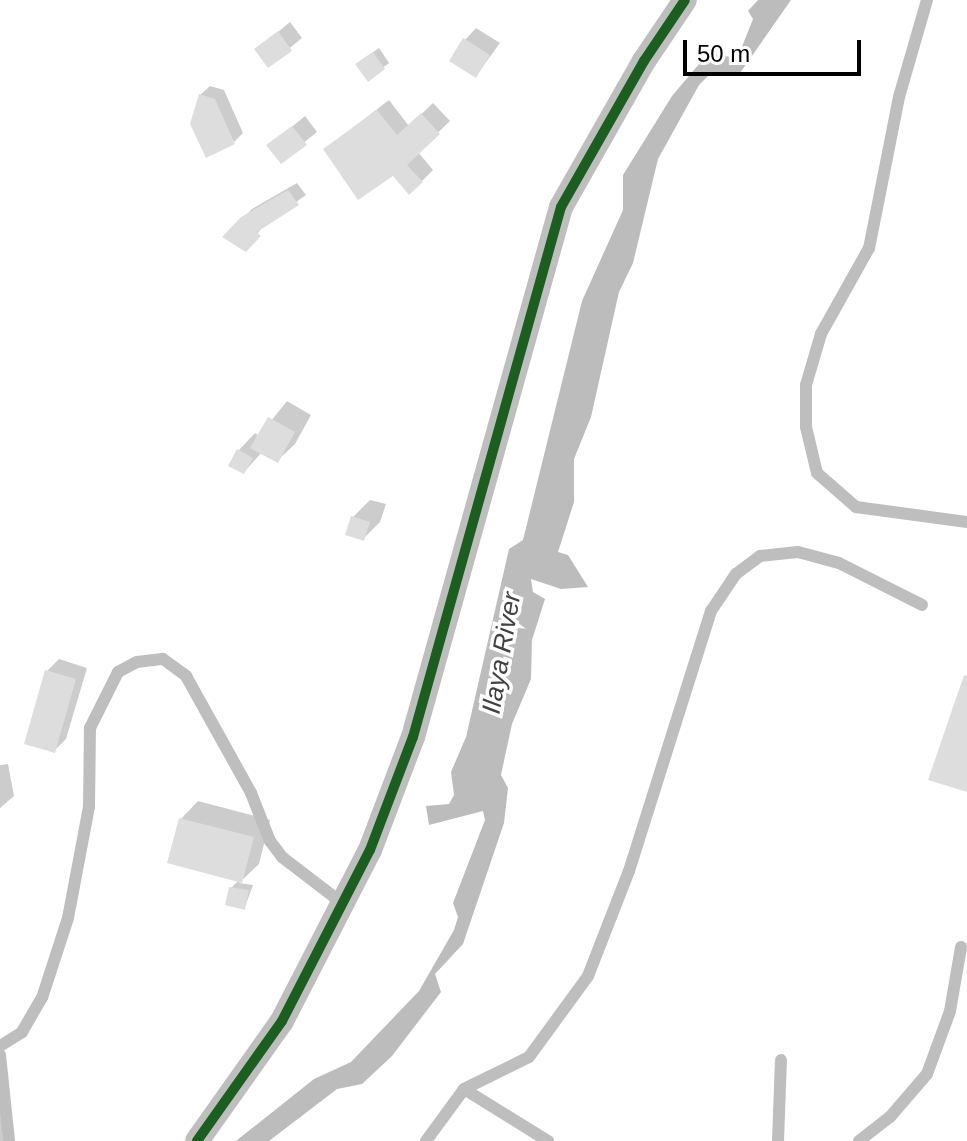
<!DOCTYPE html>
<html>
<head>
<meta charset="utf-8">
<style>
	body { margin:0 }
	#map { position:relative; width:967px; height:1141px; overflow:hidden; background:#fff; font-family:Arial,sans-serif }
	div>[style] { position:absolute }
	.water>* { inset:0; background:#bcbcbc }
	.shadow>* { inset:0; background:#0003 }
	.building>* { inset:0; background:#ddd }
	.lane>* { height:12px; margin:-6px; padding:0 6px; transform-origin:6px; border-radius:6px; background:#bebebe }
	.street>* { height:24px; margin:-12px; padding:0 12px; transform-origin:12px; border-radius:12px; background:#bebebe }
	.cycleway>* { height:10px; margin:-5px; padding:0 5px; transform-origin:5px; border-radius:5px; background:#1b5e20 }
	span { translate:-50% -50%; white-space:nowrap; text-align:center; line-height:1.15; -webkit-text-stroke:7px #fff; paint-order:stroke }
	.water-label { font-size:26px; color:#414141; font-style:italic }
	.scale { position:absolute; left:683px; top:40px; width:178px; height:36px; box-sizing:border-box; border:4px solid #000; border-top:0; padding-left:10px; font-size:24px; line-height:28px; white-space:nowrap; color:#000; -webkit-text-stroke:6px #fff; paint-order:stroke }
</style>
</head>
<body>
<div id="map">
	<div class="water">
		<div style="clip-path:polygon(758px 0,791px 0,740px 73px,709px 75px,699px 85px,658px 159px,633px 263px,619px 292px,591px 417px,574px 459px,574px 502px,558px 552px,568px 555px,588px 587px,561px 589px,531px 579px,533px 592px,545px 599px,532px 640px,531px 679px,512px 724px,501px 775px,508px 788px,504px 823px,463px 944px,435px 974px,441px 992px,392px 1056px,362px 1084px,337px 1089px,269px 1141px,236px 1141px,314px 1079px,351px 1062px,419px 991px,454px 930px,458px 917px,453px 903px,485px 820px,483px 811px,429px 825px,426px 806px,449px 804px,454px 795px,451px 772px,466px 737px,509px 549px,523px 540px,582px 301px,623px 210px,623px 175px,672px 96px,699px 64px,714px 54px,731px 57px,741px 49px,753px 19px,748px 11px)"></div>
	</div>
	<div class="shadow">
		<div style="clip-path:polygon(290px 22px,302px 38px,268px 66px,256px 50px)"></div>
		<div style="clip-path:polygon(476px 28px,500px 43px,476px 76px,465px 40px)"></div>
		<div style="clip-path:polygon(379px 48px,389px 63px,368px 79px,363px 59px)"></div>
		<div style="clip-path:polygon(210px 86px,224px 90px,243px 133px,234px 142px,200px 95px)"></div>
		<div style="clip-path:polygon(389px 100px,409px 126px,433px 103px,450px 121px,418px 152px,433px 170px,422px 181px,325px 149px)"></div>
		<div style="clip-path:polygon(305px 116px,317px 132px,281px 161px,269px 146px)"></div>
		<div style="clip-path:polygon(297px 183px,306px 195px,265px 224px,245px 249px,225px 237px,252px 209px)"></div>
		<div style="clip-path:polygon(287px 401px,311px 415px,295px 444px,277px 461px,262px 452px,244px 472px,238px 451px,255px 433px,259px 436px)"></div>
		<div style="clip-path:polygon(370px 500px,386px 504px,380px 522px,363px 539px,353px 517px)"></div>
		<div style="clip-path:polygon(59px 659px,87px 668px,66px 739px,54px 751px,47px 671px)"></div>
		<div style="clip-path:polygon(8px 764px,14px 796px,0 808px,0 765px)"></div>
		<div style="clip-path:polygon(198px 801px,270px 820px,259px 864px,239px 883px,253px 885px,245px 907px,231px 888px,239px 880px,181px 819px)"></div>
		<div style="clip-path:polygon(0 1105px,3px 1141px,0 1141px)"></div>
	</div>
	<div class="building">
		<div style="clip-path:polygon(278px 31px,292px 51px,268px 68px,254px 49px)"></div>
		<div style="clip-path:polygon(463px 38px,490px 55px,476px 78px,449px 61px)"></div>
		<div style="clip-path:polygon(373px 52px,385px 69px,368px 82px,355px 64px)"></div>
		<div style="clip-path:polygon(199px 94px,215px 99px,235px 144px,206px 158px,190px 124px)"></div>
		<div style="clip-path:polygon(377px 110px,397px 135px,421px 113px,440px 134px,407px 165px,423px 182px,409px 195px,393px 176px,358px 200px,323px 149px)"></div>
		<div style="clip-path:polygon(292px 126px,307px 145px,281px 164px,266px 145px)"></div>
		<div style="clip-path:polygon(288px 190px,299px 205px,257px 232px,261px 236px,246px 252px,222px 237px,241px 217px)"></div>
		<div style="clip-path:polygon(268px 417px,295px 432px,278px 463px,250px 448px)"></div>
		<div style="clip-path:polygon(237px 449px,253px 458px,244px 474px,228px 466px)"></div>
		<div style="clip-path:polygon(351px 516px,370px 522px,364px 541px,345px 535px)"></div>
		<div style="clip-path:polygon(45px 670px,76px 679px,55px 753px,24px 744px)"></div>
		<div style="clip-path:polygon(964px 675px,967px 676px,967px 792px,928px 780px)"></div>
		<div style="clip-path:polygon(179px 818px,254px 837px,242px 883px,167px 863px)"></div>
		<div style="clip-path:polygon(229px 887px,249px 890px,245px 910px,225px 905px)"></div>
	</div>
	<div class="lane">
		<div style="left:927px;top:0;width:101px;rotate:106.1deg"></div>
		<div style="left:899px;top:97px;width:154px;rotate:101.2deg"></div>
		<div style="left:869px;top:248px;width:98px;rotate:119.2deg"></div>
		<div style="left:821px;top:334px;width:53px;rotate:106.4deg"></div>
		<div style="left:806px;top:385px;width:42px;rotate:90deg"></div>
		<div style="left:806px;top:427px;width:47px;rotate:76.6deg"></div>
		<div style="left:817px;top:473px;width:52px;rotate:41.1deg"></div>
		<div style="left:856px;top:507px;width:112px;rotate:7.7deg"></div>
		<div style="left:0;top:1046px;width:26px;rotate:-32deg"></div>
		<div style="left:22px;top:1032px;width:39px;rotate:-60deg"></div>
		<div style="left:42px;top:998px;width:84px;rotate:-72deg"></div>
		<div style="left:68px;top:918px;width:113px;rotate:-79.3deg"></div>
		<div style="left:89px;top:807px;width:79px;rotate:-89.3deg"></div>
		<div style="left:90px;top:728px;width:63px;rotate:-63.4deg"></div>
		<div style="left:118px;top:672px;width:21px;rotate:-28deg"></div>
		<div style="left:137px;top:662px;width:26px;rotate:-7deg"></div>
		<div style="left:163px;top:659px;width:29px;rotate:36deg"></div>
		<div style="left:186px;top:676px;width:134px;rotate:60.9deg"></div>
		<div style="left:251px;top:793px;width:52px;rotate:68.4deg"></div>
		<div style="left:270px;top:841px;width:20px;rotate:53deg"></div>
		<div style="left:282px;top:857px;width:76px;rotate:37.5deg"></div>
		<div style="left:0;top:1055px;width:86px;rotate:84deg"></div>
		<div style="left:464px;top:1089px;width:99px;rotate:31.8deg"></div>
		<div style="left:426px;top:1141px;width:64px;rotate:-53.8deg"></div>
		<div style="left:464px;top:1089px;width:72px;rotate:-26.2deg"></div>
		<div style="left:529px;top:1057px;width:100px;rotate:-53.9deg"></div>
		<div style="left:588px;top:976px;width:113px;rotate:-68.7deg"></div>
		<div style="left:629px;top:871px;width:273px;rotate:-72.5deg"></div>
		<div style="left:711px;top:611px;width:45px;rotate:-56deg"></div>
		<div style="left:736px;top:574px;width:30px;rotate:-37deg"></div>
		<div style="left:760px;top:556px;width:38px;rotate:-6deg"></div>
		<div style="left:798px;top:552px;width:42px;rotate:15deg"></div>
		<div style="left:839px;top:563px;width:93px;rotate:26.8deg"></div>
		<div style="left:778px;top:1141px;width:81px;rotate:-87.9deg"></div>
		<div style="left:859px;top:1141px;width:39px;rotate:-38deg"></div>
		<div style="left:890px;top:1117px;width:57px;rotate:-49.3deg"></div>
		<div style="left:927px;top:1074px;width:67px;rotate:-69.9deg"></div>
		<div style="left:950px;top:1011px;width:65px;rotate:-80.2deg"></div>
	</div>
	<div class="street">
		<div style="left:197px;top:1141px;width:147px;rotate:-54.7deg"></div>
		<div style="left:282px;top:1021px;width:192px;rotate:-62.8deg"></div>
		<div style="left:370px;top:850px;width:121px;rotate:-69.2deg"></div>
		<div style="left:413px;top:737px;width:550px;rotate:-74.4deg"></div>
		<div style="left:561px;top:207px;width:168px;rotate:-60.4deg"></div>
		<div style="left:644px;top:61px;width:73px;rotate:-56.1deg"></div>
	</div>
	<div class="cycleway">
		<div style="left:197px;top:1141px;width:147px;rotate:-54.7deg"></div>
		<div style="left:282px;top:1021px;width:192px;rotate:-62.8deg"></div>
		<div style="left:370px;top:850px;width:121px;rotate:-69.2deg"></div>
		<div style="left:413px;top:737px;width:550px;rotate:-74.4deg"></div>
		<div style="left:561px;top:207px;width:168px;rotate:-60.4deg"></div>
		<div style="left:644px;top:61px;width:73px;rotate:-56.1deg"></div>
	</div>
	<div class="water-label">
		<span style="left:502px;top:653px;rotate:-80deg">Ilaya River</span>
	</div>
	<div class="scale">50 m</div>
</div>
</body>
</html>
